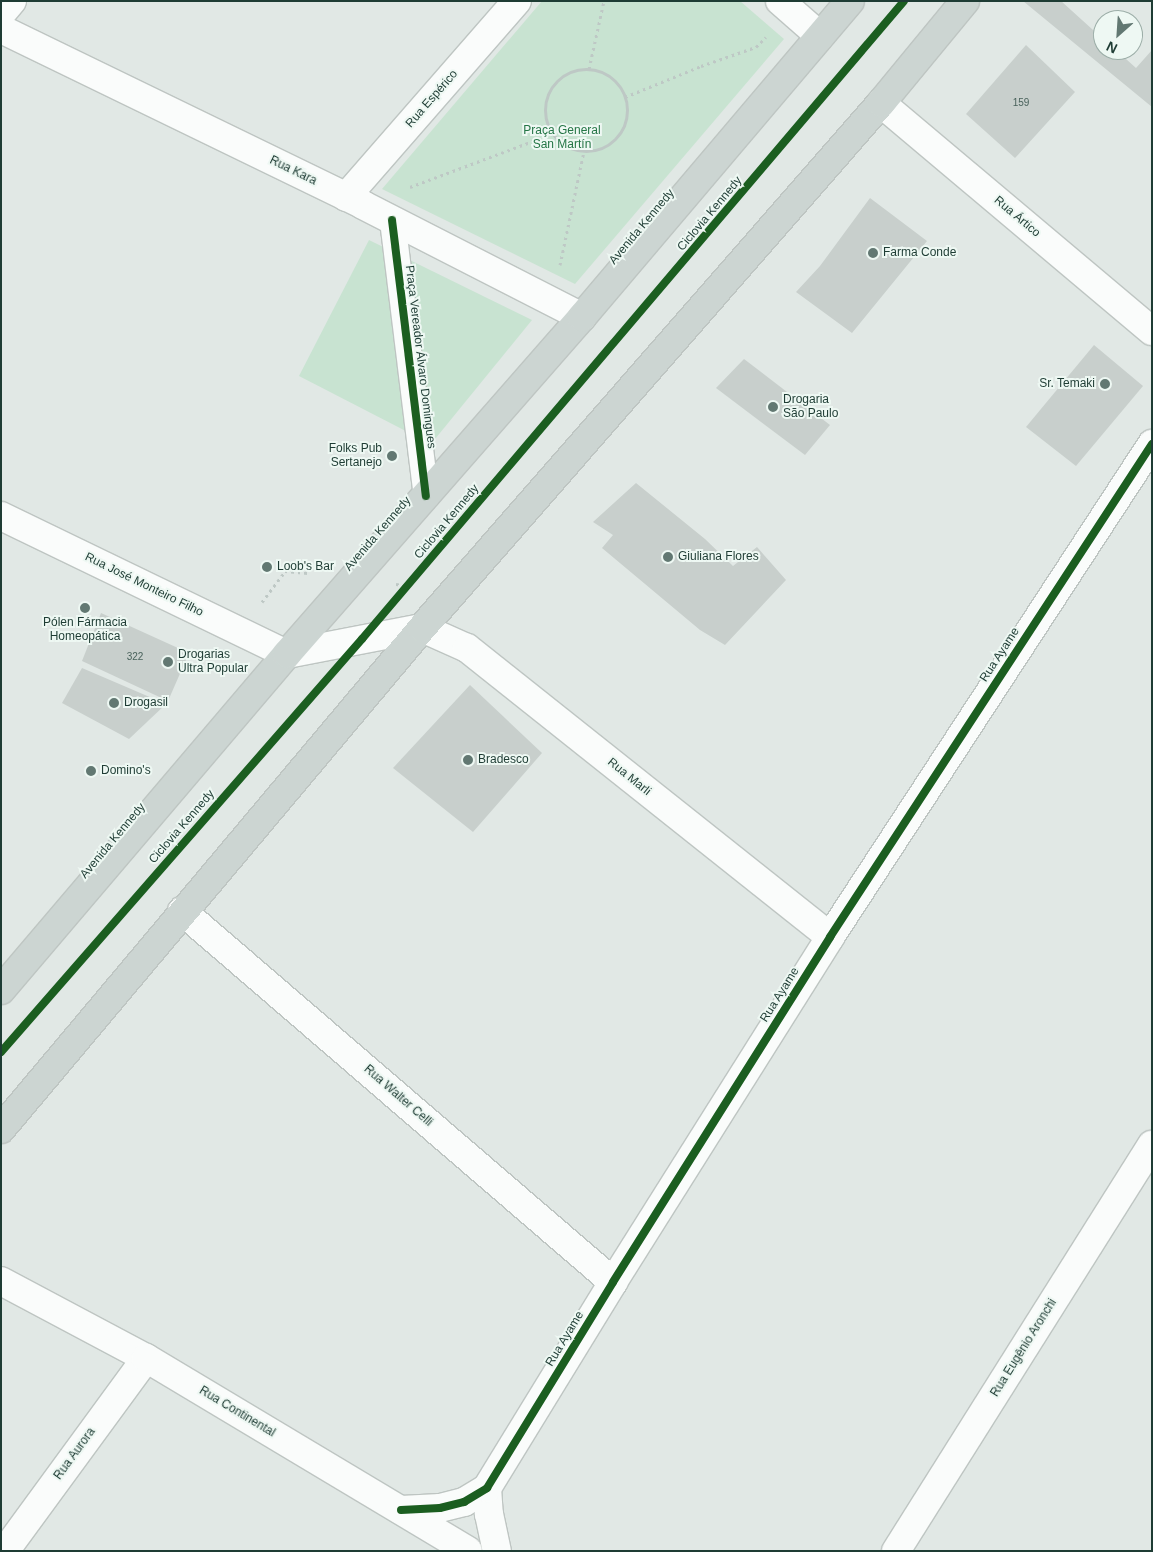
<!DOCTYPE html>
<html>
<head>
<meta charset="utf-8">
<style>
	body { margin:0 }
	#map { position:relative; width:1153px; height:1552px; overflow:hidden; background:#e1e8e5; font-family:Helvetica,sans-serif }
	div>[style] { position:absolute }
	.green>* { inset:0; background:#c8e3d1 }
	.building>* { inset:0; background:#c8cfcc }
	.path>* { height:3px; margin-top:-1.5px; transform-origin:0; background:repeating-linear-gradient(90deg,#bec8c5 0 2.5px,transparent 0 6.5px) }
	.path>.ring { margin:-1.5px; padding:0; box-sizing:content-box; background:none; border:3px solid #bec8c5; border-radius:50% }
	.roads { filter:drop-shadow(1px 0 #bec5c2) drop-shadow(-1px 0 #bec5c2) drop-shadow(0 1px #bec5c2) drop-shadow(0 -1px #bec5c2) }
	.lane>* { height:25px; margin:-12.5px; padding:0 12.5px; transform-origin:12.5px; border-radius:12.5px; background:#fafcfb }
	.street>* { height:28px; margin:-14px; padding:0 14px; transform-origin:14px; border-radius:14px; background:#fafcfb }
	.secondary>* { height:28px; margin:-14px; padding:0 14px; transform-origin:14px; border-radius:14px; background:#fafcfb }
	.primary>* { height:28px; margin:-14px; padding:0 14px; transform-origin:14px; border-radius:14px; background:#ccd5d2 }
	.cycleway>* { height:8px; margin:-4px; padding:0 4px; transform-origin:4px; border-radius:4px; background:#1b5e20 }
	.dots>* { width:14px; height:14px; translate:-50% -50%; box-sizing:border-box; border:2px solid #eef8f3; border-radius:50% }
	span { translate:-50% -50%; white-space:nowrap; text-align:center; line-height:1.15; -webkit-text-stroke:4px #eef8f3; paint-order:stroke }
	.number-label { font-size:10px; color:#49625b }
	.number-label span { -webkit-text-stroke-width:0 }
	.street-label { font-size:12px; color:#1e3c34 }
	.park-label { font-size:12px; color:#257646 }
	.poi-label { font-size:12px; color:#1e3c34 }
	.left { translate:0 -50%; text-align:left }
	.right { translate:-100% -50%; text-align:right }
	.frame { position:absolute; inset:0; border:2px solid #1e3c34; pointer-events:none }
	.north { position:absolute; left:1093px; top:10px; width:50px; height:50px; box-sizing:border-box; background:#eef8f3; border:1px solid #9bada7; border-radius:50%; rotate:206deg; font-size:14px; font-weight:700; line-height:20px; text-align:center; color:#1e3c34 }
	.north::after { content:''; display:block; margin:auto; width:18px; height:22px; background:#627872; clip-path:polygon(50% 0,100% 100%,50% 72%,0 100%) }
</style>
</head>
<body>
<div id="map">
	<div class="green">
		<div style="clip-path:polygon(542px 1px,740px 1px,784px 39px,575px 284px,382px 189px)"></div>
		<div style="clip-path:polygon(369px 240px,532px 320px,431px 444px,299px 376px)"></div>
	</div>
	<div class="building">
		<div style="clip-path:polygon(1023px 1px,1061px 1px,1103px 39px,1103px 50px,1116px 50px,1136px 68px,1152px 50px,1152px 107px)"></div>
		<div style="clip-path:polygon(1026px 45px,1075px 92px,1015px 158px,966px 114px)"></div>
		<div style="clip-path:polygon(870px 198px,927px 241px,852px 333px,796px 292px,820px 266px)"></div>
		<div style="clip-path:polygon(1094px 345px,1143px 386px,1076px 466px,1026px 427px)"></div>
		<div style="clip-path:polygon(744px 359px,830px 425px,805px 455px,716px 388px)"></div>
		<div style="clip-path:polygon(636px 483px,705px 539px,733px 566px,757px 547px,786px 580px,725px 645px,700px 630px,602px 548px,613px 535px,593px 522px)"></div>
		<div style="clip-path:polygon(101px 613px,189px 653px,168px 701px,82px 661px)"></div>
		<div style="clip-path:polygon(82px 668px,166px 704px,129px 739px,62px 703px)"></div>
		<div style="clip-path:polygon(470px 685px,542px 753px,473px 832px,393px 768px)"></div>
	</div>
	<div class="path">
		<div style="left:589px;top:69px;width:70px;rotate:-77.6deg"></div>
		<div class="ring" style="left:545px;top:69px;width:79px;height:79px"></div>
		<div style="left:625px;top:97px;width:82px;rotate:-22.2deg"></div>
		<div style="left:701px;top:66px;width:58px;rotate:-19.1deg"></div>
		<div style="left:756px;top:47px;width:14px;rotate:-45deg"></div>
		<div style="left:410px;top:187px;width:152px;rotate:-20.5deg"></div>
		<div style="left:560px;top:265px;width:116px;rotate:-78.1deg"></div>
		<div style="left:396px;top:584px;width:14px;rotate:8deg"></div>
		<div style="left:262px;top:602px;width:39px;rotate:-53deg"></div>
		<div style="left:285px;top:571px;width:23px;rotate:5deg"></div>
	</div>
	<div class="roads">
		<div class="lane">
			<div style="left:392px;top:220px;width:278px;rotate:83deg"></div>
		</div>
		<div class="street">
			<div style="left:780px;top:1px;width:53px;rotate:41.2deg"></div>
			<div style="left:1px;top:14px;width:17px;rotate:-50deg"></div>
			<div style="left:1px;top:29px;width:403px;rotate:25.9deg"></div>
			<div style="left:363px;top:205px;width:246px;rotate:27.1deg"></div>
			<div style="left:881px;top:103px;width:354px;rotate:40.1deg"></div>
			<div style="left:346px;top:197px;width:260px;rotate:-48.9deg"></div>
			<div style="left:1px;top:516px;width:318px;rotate:25.8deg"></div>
			<div style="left:287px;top:654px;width:137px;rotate:-10.9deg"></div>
			<div style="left:422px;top:628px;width:49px;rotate:24deg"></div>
			<div style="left:467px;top:648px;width:464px;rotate:38.5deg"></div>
			<div style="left:182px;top:911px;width:569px;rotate:40.72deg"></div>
			<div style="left:487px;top:1488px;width:26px;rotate:86deg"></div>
			<div style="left:489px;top:1514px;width:38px;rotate:78deg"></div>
			<div style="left:401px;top:1510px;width:39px;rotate:-3deg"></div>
			<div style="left:440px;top:1508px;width:25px;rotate:-14deg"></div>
			<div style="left:464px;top:1502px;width:27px;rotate:-31deg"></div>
			<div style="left:487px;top:1488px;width:241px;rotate:-58.5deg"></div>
			<div style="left:613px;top:1282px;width:408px;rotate:-57.8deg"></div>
			<div style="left:830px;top:937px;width:589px;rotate:-56.85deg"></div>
			<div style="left:5px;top:1551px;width:239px;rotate:-53.8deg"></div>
			<div style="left:896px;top:1551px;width:480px;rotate:-57.8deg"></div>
		</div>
		<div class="secondary">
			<div style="left:1px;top:1281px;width:164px;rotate:28deg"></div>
			<div style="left:146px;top:1358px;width:375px;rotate:30.9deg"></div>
		</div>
		<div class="primary">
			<div style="left:1px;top:990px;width:441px;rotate:-49.6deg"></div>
			<div style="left:287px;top:654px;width:448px;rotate:-48.8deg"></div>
			<div style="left:582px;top:317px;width:414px;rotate:-49.7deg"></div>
			<div style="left:1px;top:1129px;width:654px;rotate:-49.96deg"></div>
			<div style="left:422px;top:628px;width:697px;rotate:-48.84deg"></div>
			<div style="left:881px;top:103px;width:132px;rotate:-50.5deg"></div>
		</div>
	</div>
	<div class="cycleway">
		<div style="left:392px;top:220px;width:278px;rotate:83deg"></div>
		<div style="left:1px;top:1052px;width:549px;rotate:-48.84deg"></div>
		<div style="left:362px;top:639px;width:837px;rotate:-49.65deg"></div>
		<div style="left:401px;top:1510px;width:39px;rotate:-3deg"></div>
		<div style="left:440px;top:1508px;width:25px;rotate:-14deg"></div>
		<div style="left:464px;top:1502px;width:27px;rotate:-31deg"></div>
		<div style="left:487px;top:1488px;width:241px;rotate:-58.5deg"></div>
		<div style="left:613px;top:1282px;width:408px;rotate:-57.8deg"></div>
		<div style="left:830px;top:937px;width:589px;rotate:-56.85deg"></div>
	</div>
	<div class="dots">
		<div style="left:873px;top:253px;background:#627872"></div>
		<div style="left:1105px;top:384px;background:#627872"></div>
		<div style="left:773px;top:407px;background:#627872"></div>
		<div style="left:392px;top:456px;background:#627872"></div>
		<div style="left:668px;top:557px;background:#627872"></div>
		<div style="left:267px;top:567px;background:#627872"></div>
		<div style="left:85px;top:608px;background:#627872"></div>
		<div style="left:168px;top:662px;background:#627872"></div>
		<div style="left:114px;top:703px;background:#627872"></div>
		<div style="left:468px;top:760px;background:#627872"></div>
		<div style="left:91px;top:771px;background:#627872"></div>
	</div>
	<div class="number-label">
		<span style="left:1021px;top:103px">159</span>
		<span style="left:135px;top:657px">322</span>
	</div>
	<div class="street-label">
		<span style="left:432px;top:99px;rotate:-49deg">Rua Espérico</span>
		<span style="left:293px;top:171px;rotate:26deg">Rua Kara</span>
		<span style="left:710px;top:214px;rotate:-50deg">Ciclovia Kennedy</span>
		<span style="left:1017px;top:217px;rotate:40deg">Rua Ártico</span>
		<span style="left:642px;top:227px;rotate:-50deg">Avenida Kennedy</span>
		<span style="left:420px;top:357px;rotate:83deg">Praça Vereador Álvaro Domingues</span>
		<span style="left:447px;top:522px;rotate:-50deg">Ciclovia Kennedy</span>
		<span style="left:378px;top:534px;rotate:-49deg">Avenida Kennedy</span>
		<span style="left:144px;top:585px;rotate:26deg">Rua José Monteiro Filho</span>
		<span style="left:1000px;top:655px;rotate:-57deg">Rua Ayame</span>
		<span style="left:629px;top:777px;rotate:39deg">Rua Marli</span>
		<span style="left:182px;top:827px;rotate:-49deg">Ciclovia Kennedy</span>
		<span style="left:113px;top:841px;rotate:-50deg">Avenida Kennedy</span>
		<span style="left:780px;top:995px;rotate:-58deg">Rua Ayame</span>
		<span style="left:398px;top:1096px;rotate:41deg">Rua Walter Celli</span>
		<span style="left:565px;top:1339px;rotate:-59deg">Rua Ayame</span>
		<span style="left:1024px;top:1348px;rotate:-58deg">Rua Eugênio Aronchi</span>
		<span style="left:237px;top:1412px;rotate:31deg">Rua Continental</span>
		<span style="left:75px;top:1454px;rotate:-54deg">Rua Aurora</span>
	</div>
	<div class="park-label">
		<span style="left:562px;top:138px">Praça General<br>San Martín</span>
	</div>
	<div class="poi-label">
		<span class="left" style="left:883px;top:253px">Farma Conde</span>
		<span class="right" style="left:1095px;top:384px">Sr. Temaki</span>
		<span class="left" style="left:783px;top:407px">Drogaria<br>São Paulo</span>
		<span class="right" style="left:382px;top:456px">Folks Pub<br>Sertanejo</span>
		<span class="left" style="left:678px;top:557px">Giuliana Flores</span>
		<span class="left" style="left:277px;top:567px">Loob's Bar</span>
		<span style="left:85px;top:630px">Pólen Fármacia<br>Homeopática</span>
		<span class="left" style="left:178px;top:662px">Drogarias<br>Ultra Popular</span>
		<span class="left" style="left:124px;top:703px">Drogasil</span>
		<span class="left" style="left:478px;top:760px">Bradesco</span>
		<span class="left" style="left:101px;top:771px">Domino's</span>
	</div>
	<div class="frame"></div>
	<div class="north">N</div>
</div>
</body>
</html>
